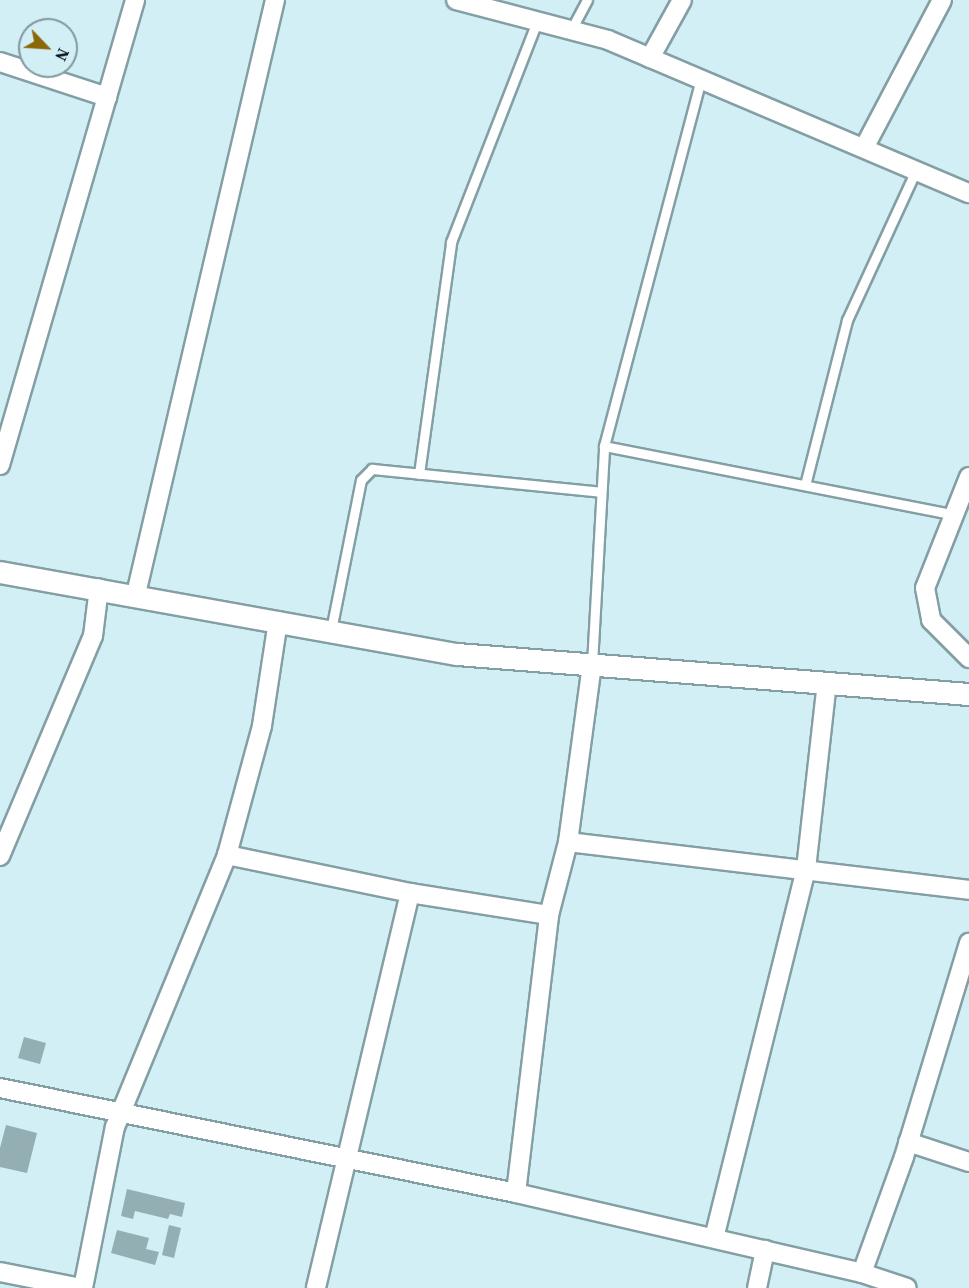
<!DOCTYPE html>
<html>
<head>
<meta charset="utf-8">
<style>
	body { margin:0 }
	#map { position:relative; width:969px; height:1288px; overflow:hidden; background:#d2eff5; font-family:"Source Serif 4",serif }
	div>[style] { position:absolute }
	.building>* { inset:0; background:#93afb4 }
	.roads { filter:drop-shadow(2px 0 #849fa4) drop-shadow(-2px 0 #849fa4) drop-shadow(0 2px #849fa4) drop-shadow(0 -2px #849fa4) }
	.service>* { height:9px; margin:-4.5px; padding:0 4.5px; transform-origin:4.5px; border-radius:4.5px; background:#fff }
	.minor>* { height:18px; margin:-9px; padding:0 9px; transform-origin:9px; border-radius:9px; background:#fff }
	.tertiary>* { height:21px; margin:-10.5px; padding:0 10.5px; transform-origin:10.5px; border-radius:10.5px; background:#fff }
	span { translate:-50% -50%; white-space:nowrap; text-align:center; line-height:1.15; -webkit-text-stroke:4.5px #d2eff5; paint-order:stroke }
	.north { position:absolute; left:18px; top:18px; width:60px; height:60px; box-sizing:border-box; background:#d2eff5; border:2px solid #82979c; border-radius:50%; rotate:115deg; font-size:16px; font-weight:700; line-height:24px; text-align:center; color:#0a1416 }
	.north::after { content:''; display:block; margin:auto; width:21px; height:27px; background:#8a6808; clip-path:polygon(50% 0,100% 100%,50% 72%,0 100%) }
</style>
</head>
<body>
<div id="map">
	<div class="building">
		<div style="clip-path:polygon(24px 1037px,46px 1043px,40px 1064px,18px 1058px)"></div>
		<div style="clip-path:polygon(6px 1125px,37px 1133px,27px 1173px,0 1167px,0 1148px)"></div>
		<div style="clip-path:polygon(127px 1189px,185px 1203px,182px 1217px,170px 1214px,168px 1219px,135px 1211px,133px 1219px,121px 1216px)"></div>
		<div style="clip-path:polygon(169px 1225px,181px 1228px,174px 1258px,162px 1255px)"></div>
		<div style="clip-path:polygon(117px 1230px,149px 1238px,146px 1249px,159px 1252px,155px 1265px,111px 1253px)"></div>
	</div>
	<div class="roads">
		<div class="service">
			<div style="left:571px;top:30px;width:34px;rotate:-62deg"></div>
			<div style="left:604px;top:446px;width:358px;rotate:11.1deg"></div>
			<div style="left:419px;top:474px;width:234px;rotate:-82.1deg"></div>
			<div style="left:451px;top:242px;width:237px;rotate:-68.7deg"></div>
			<div style="left:805px;top:485px;width:170px;rotate:-75.7deg"></div>
			<div style="left:847px;top:320px;width:165px;rotate:-65.3deg"></div>
			<div style="left:331px;top:630px;width:153px;rotate:-78.7deg"></div>
			<div style="left:361px;top:480px;width:16px;rotate:-45deg"></div>
			<div style="left:372px;top:469px;width:230px;rotate:5.7deg"></div>
			<div style="left:592px;top:664px;width:218px;rotate:-86.8deg"></div>
			<div style="left:604px;top:446px;width:380px;rotate:-75.2deg"></div>
		</div>
		<div class="minor">
			<div style="left:456px;top:0;width:157px;rotate:14.7deg"></div>
			<div style="left:608px;top:40px;width:392px;rotate:23deg"></div>
			<div style="left:650px;top:58px;width:66px;rotate:-61.1deg"></div>
			<div style="left:0;top:62px;width:113px;rotate:18.1deg"></div>
			<div style="left:864px;top:148px;width:167px;rotate:-62.2deg"></div>
			<div style="left:0;top:465px;width:484px;rotate:-73.8deg"></div>
			<div style="left:969px;top:477px;width:119px;rotate:111.6deg"></div>
			<div style="left:925px;top:588px;width:33px;rotate:79deg"></div>
			<div style="left:931px;top:620px;width:54px;rotate:45deg"></div>
			<div style="left:136px;top:594px;width:610px;rotate:-76.83deg"></div>
			<div style="left:278px;top:621px;width:106px;rotate:98.7deg"></div>
			<div style="left:262px;top:726px;width:134px;rotate:105.2deg"></div>
			<div style="left:227px;top:855px;width:187px;rotate:11.7deg"></div>
			<div style="left:410px;top:893px;width:406px;rotate:103.4deg"></div>
			<div style="left:568px;top:842px;width:180px;rotate:-82.3deg"></div>
			<div style="left:0;top:856px;width:239px;rotate:-67.1deg"></div>
			<div style="left:93px;top:636px;width:48px;rotate:-82.9deg"></div>
			<div style="left:410px;top:893px;width:141px;rotate:9deg"></div>
			<div style="left:549px;top:915px;width:75px;rotate:-75.4deg"></div>
			<div style="left:568px;top:842px;width:404px;rotate:6.8deg"></div>
			<div style="left:0;top:1088px;width:527px;rotate:11.5deg"></div>
			<div style="left:516px;top:1193px;width:355px;rotate:13deg"></div>
			<div style="left:862px;top:1273px;width:47px;rotate:18.4deg"></div>
			<div style="left:908px;top:1142px;width:64px;rotate:18.2deg"></div>
			<div style="left:516px;top:1193px;width:280px;rotate:-83.2deg"></div>
			<div style="left:714px;top:1238px;width:380px;rotate:-76deg"></div>
			<div style="left:806px;top:869px;width:187px;rotate:-83.6deg"></div>
			<div style="left:0;top:1272px;width:83px;rotate:11.2deg"></div>
			<div style="left:862px;top:1273px;width:123px;rotate:-70.1deg"></div>
			<div style="left:904px;top:1157px;width:224px;rotate:-73.1deg"></div>
			<div style="left:83px;top:1288px;width:164px;rotate:-78.8deg"></div>
			<div style="left:115px;top:1127px;width:294px;rotate:-67.6deg"></div>
			<div style="left:757px;top:1288px;width:39px;rotate:-78deg"></div>
		</div>
		<div class="tertiary">
			<div style="left:0;top:572px;width:464px;rotate:10.2deg"></div>
			<div style="left:457px;top:654px;width:514px;rotate:4.47deg"></div>
		</div>
	</div>
	<div class="north">N</div>
</div>
</body>
</html>
